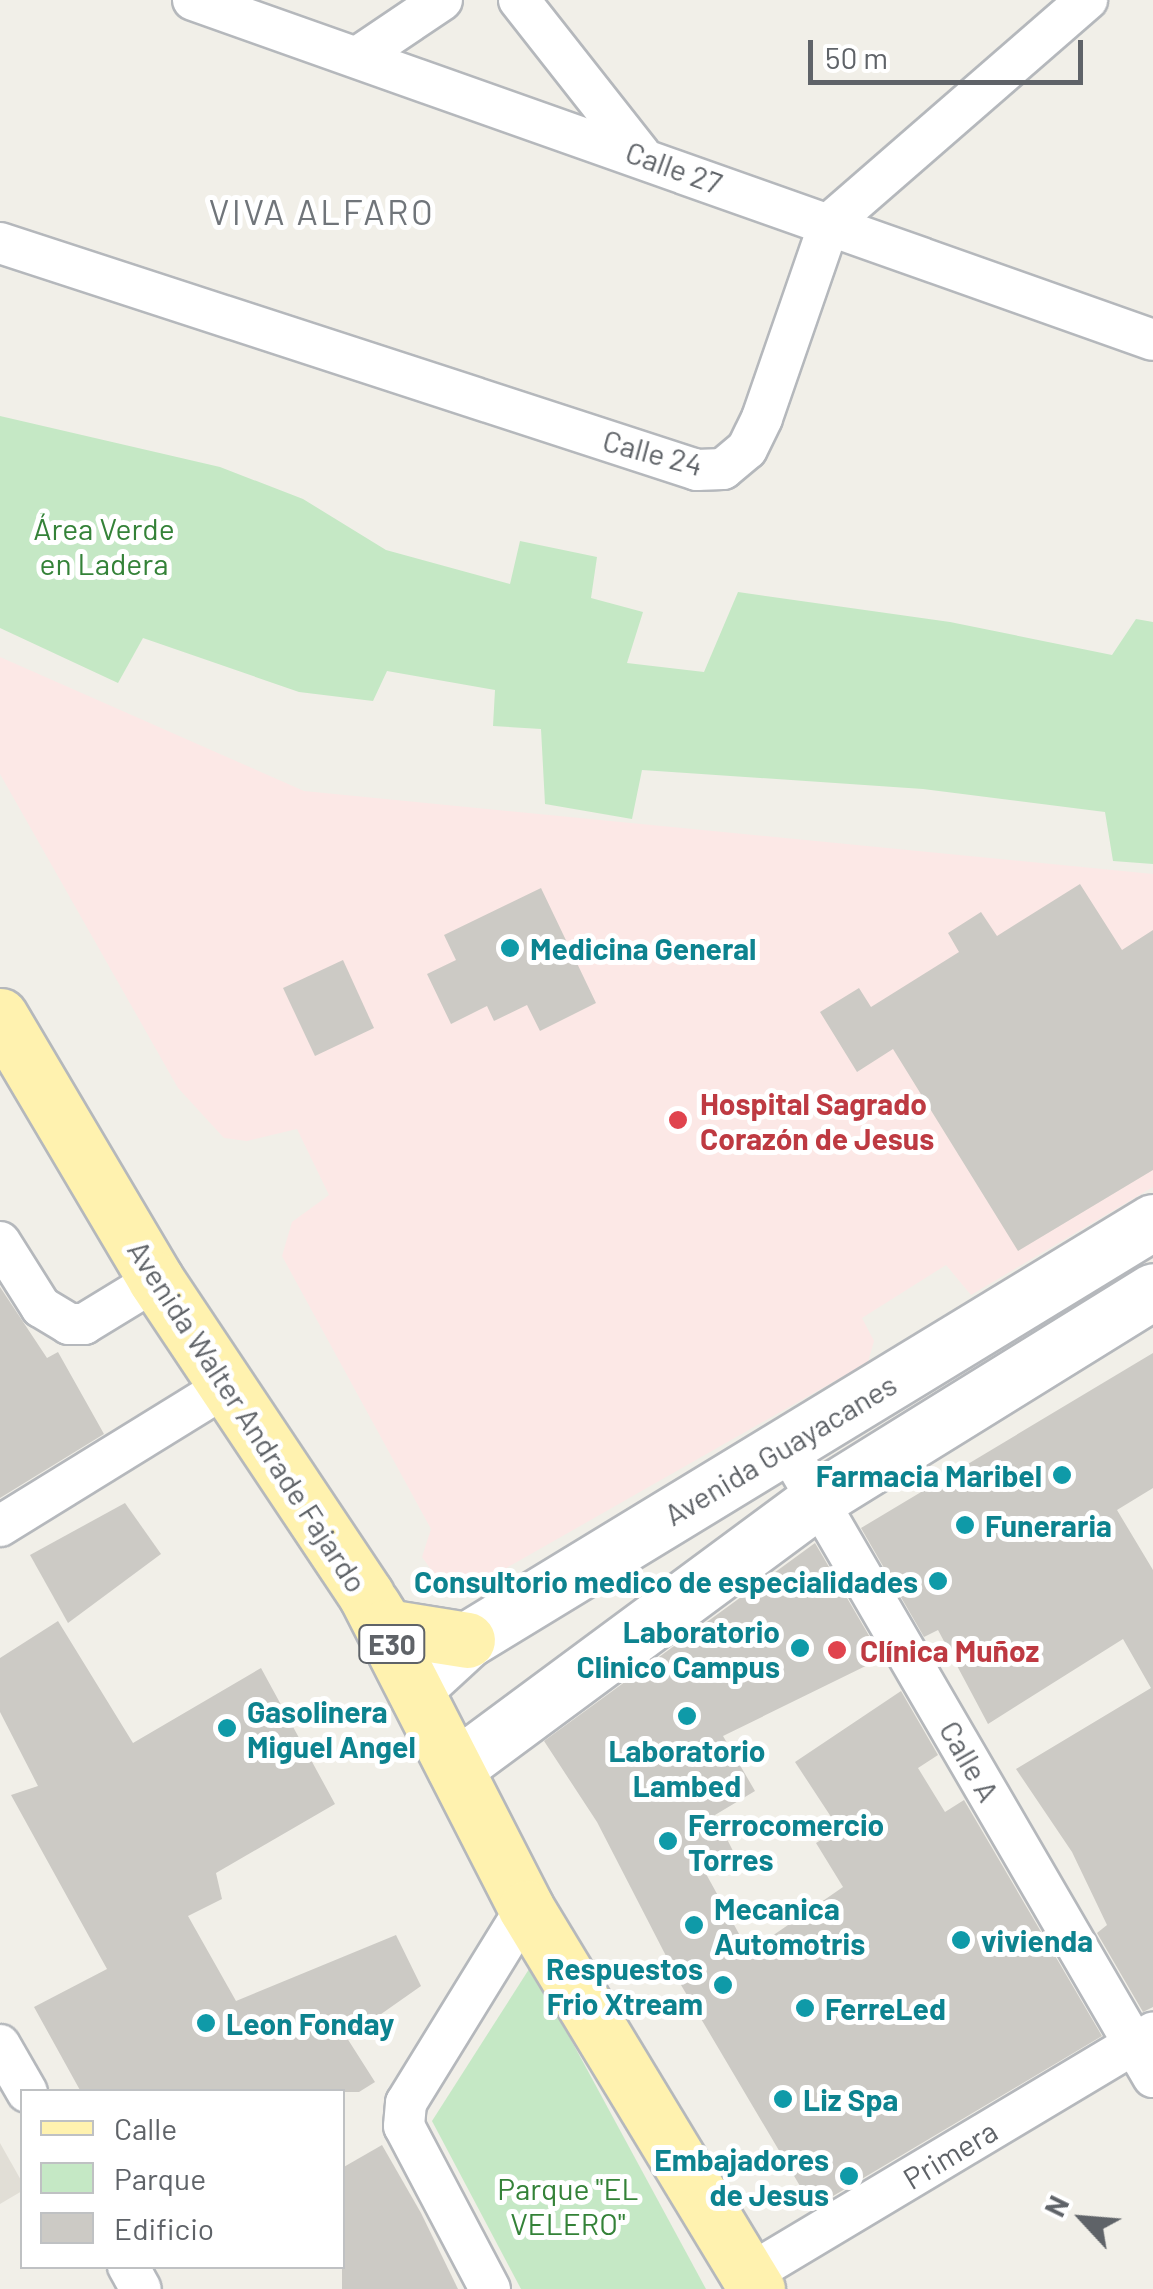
<!DOCTYPE html>
<html>
<head>
<meta charset="utf-8">
<style>
	body { margin:0 }
	#map { position:relative; width:1153px; height:2289px; overflow:hidden; background:#f1efe8; font-family:Barlow,sans-serif }
	div>[style] { position:absolute }
	.education>* { inset:0; background:#e1ded6 }
	.medical>* { inset:0; background:#fce8e6 }
	.green>* { inset:0; background:#c5e8c5 }
	.building>* { inset:0; background:#cccac5 }
	.roads { filter:drop-shadow(2px 0 #b5b8bc) drop-shadow(-2px 0 #b5b8bc) drop-shadow(0 2px #b5b8bc) drop-shadow(0 -2px #b5b8bc) }
	.street>* { height:40px; margin:-20px; padding:0 20px; transform-origin:20px; border-radius:20px; background:#fff }
	.secondary>* { height:55px; margin:-27.5px; padding:0 27.5px; transform-origin:27.5px; border-radius:27.5px; background:#fff }
	.primary>* { height:55px; margin:-27.5px; padding:0 27.5px; transform-origin:27.5px; border-radius:27.5px; background:#fff2af }
	.dots>* { width:28px; height:28px; translate:-50% -50%; box-sizing:border-box; border:5px solid #fff; border-radius:50% }
	span { translate:-50% -50%; white-space:nowrap; text-align:center; line-height:1.15; -webkit-text-stroke:10px #fff; paint-order:stroke }
	.shield-label span { padding:2px 8px; background:#fff; border:2px solid; border-radius:8px; -webkit-text-stroke-width:0 }
	.shield-label { font-size:28px; color:#5f6368; font-weight:700 }
	.street-label { font-size:30px; color:#5f6368 }
	.park-label { font-size:30px; color:#348238 }
	.culture-label { font-size:30px; color:#0d838f; font-weight:700 }
	.left { translate:0 -50%; text-align:left }
	.right { translate:-100% -50%; text-align:right }
	.health-label { font-size:30px; color:#be3a42; font-weight:700 }
	.quarter-label { font-size:35px; color:#70757a; letter-spacing:2.5px }
	.legend { position:absolute; left:20px; top:2089px; width:325px; height:180px; box-sizing:border-box; background:#fff; border:2px solid #bfc1c3; margin:0; padding:12px 18px; list-style:none; font-size:30px; color:#5f6368 }
	.legend li { display:flex; align-items:center; gap:20px; height:50px }
	.legend b { width:50px; border:2px solid #bfc1c3 }
	.north { position:absolute; left:1033px; top:2169px; width:100px; height:100px; -webkit-text-stroke:8px #fff; paint-order:stroke; rotate:296deg; font-size:28px; font-weight:700; line-height:40px; text-align:center; color:#5f6368 }
	.north::after { content:''; display:block; margin:auto; width:35px; height:45px; background:#5f6368; clip-path:polygon(50% 0,100% 100%,50% 72%,0 100%) }
	.scale { position:absolute; left:808px; top:40px; width:275px; height:45px; box-sizing:border-box; border:5px solid #5f6368; border-top:0; padding-left:12px; font-size:30px; line-height:35px; white-space:nowrap; color:#5f6368; -webkit-text-stroke:8px #fff; paint-order:stroke }
</style>
</head>
<body>
<div id="map">
	<div class="education">
		<div style="clip-path:polygon(0 2143px,22px 2182px,22px 2191px,0 2204px)"></div>
	</div>
	<div class="medical">
		<div style="clip-path:polygon(0 657px,304px 791px,1153px 874px,1153px 1187px,971px 1295px,946px 1265px,862px 1318px,874px 1341px,868px 1362px,452px 1599px,422px 1557px,431px 1529px,282px 1256px,292px 1222px,329px 1195px,297px 1129px,247px 1141px,224px 1138px,178px 1088px,0 774px)"></div>
	</div>
	<div class="green">
		<div style="clip-path:polygon(0 416px,220px 467px,303px 499px,386px 550px,510px 584px,520px 541px,597px 557px,591px 598px,643px 612px,627px 663px,704px 672px,738px 592px,950px 622px,1112px 655px,1136px 619px,1153px 622px,1153px 864px,1113px 861px,1105px 812px,923px 789px,642px 770px,632px 819px,545px 804px,541px 729px,493px 726px,495px 690px,387px 671px,373px 701px,299px 692px,143px 638px,118px 683px,0 628px)"></div>
		<div style="clip-path:polygon(531px 1966px,706px 2289px,521px 2289px,432px 2121px)"></div>
	</div>
	<div class="building">
		<div style="clip-path:polygon(1080px 884px,1122px 950px,1153px 930px,1153px 1170px,1018px 1251px,893px 1049px,857px 1072px,820px 1012px,859px 988px,871px 1007px,959px 952px,948px 933px,981px 912px,997px 936px)"></div>
		<div style="clip-path:polygon(541px 888px,596px 1003px,540px 1031px,527px 1005px,494px 1021px,487px 1006px,451px 1024px,427px 974px,456px 960px,444px 935px)"></div>
		<div style="clip-path:polygon(343px 960px,374px 1028px,315px 1056px,283px 988px)"></div>
		<div style="clip-path:polygon(0 1287px,47px 1358px,58px 1352px,104px 1434px,0 1498px)"></div>
		<div style="clip-path:polygon(1153px 1353px,1153px 1488px,1117px 1510px,1153px 1570px,1153px 2007px,1143px 2012px,1097px 1933px,1107px 1925px,1072px 1852px,1016px 1769px,1151px 1688px,1123px 1639px,988px 1724px,938px 1630px,924px 1637px,861px 1528px)"></div>
		<div style="clip-path:polygon(125px 1503px,161px 1554px,68px 1623px,30px 1555px)"></div>
		<div style="clip-path:polygon(815px 1543px,882px 1658px,723px 1736px,755px 1791px,715px 1815px,733px 1851px,705px 1872px,749px 1952px,843px 1887px,816px 1843px,839px 1829px,795px 1762px,901px 1691px,938px 1755px,918px 1768px,945px 1812px,964px 1800px,1102px 2036px,813px 2208px,681px 1985px,597px 1822px,544px 1741px)"></div>
		<div style="clip-path:polygon(58px 1621px,133px 1743px,261px 1668px,335px 1804px,216px 1873px,222px 1899px,188px 1916px,236px 2001px,396px 1935px,421px 1986px,347px 2038px,375px 2082px,359px 2092px,81px 2092px,34px 2007px,107px 1969px,11px 1795px,38px 1786px,0 1712px,0 1658px)"></div>
		<div style="clip-path:polygon(382px 2145px,421px 2213px,458px 2289px,342px 2289px,342px 2168px)"></div>
	</div>
	<div class="roads">
		<div class="street">
			<div style="left:193px;top:0;width:1018px;rotate:19.5deg"></div>
			<div style="left:519px;top:0;width:196px;rotate:51.8deg"></div>
			<div style="left:359px;top:56px;width:100px;rotate:-34deg"></div>
			<div style="left:0;top:243px;width:733px;rotate:18.04deg"></div>
			<div style="left:697px;top:470px;width:26px;rotate:-2deg"></div>
			<div style="left:723px;top:469px;width:31px;rotate:-40deg"></div>
			<div style="left:747px;top:449px;width:34px;rotate:-64deg"></div>
			<div style="left:762px;top:418px;width:205px;rotate:-70.9deg"></div>
			<div style="left:829px;top:224px;width:342px;rotate:-41deg"></div>
			<div style="left:0;top:1242px;width:77px;rotate:57.8deg"></div>
			<div style="left:41px;top:1307px;width:33px;rotate:31deg"></div>
			<div style="left:69px;top:1324px;width:15px"></div>
			<div style="left:84px;top:1324px;width:84px;rotate:-31.4deg"></div>
			<div style="left:786px;top:1446px;width:730px;rotate:59.82deg"></div>
			<div style="left:0;top:1526px;width:268px;rotate:-31.7deg"></div>
			<div style="left:0;top:2045px;width:54px;rotate:60.1deg"></div>
			<div style="left:128px;top:2266px;width:26px;rotate:61deg"></div>
			<div style="left:748px;top:2275px;width:472px;rotate:-30.9deg"></div>
			<div style="left:490px;top:2289px;width:184px;rotate:-117.8deg"></div>
			<div style="left:404px;top:2126px;width:23px;rotate:-85deg"></div>
			<div style="left:406px;top:2103px;width:229px;rotate:-58.4deg"></div>
		</div>
		<div class="secondary">
			<div style="left:415px;top:1688px;width:71px;rotate:-42.7deg"></div>
			<div style="left:467px;top:1640px;width:803px;rotate:-31.36deg"></div>
			<div style="left:455px;top:1768px;width:452px;rotate:-36.5deg"></div>
			<div style="left:818px;top:1499px;width:394px;rotate:-31.8deg"></div>
		</div>
		<div class="primary">
			<div style="left:0;top:1016px;width:307px;rotate:59.4deg"></div>
			<div style="left:156px;top:1280px;width:379px;rotate:56.3deg"></div>
			<div style="left:366px;top:1595px;width:352px;rotate:62.9deg"></div>
			<div style="left:526px;top:1908px;width:446px;rotate:58.8deg"></div>
			<div style="left:373px;top:1606px;width:25px;rotate:58deg"></div>
			<div style="left:386px;top:1627px;width:82px;rotate:9.1deg"></div>
		</div>
	</div>
	<div class="dots">
		<div style="left:510px;top:948px;background:#0f9aa8"></div>
		<div style="left:678px;top:1120px;background:#e0444e"></div>
		<div style="left:1062px;top:1475px;background:#0f9aa8"></div>
		<div style="left:965px;top:1525px;background:#0f9aa8"></div>
		<div style="left:938px;top:1581px;background:#0f9aa8"></div>
		<div style="left:800px;top:1648px;background:#0f9aa8"></div>
		<div style="left:837px;top:1650px;background:#e0444e"></div>
		<div style="left:687px;top:1716px;background:#0f9aa8"></div>
		<div style="left:227px;top:1728px;background:#0f9aa8"></div>
		<div style="left:668px;top:1841px;background:#0f9aa8"></div>
		<div style="left:694px;top:1925px;background:#0f9aa8"></div>
		<div style="left:961px;top:1940px;background:#0f9aa8"></div>
		<div style="left:723px;top:1985px;background:#0f9aa8"></div>
		<div style="left:805px;top:2008px;background:#0f9aa8"></div>
		<div style="left:206px;top:2023px;background:#0f9aa8"></div>
		<div style="left:783px;top:2099px;background:#0f9aa8"></div>
		<div style="left:849px;top:2176px;background:#0f9aa8"></div>
	</div>
	<div class="shield-label">
		<span style="left:392px;top:1644px">E30</span>
	</div>
	<div class="street-label">
		<span style="left:674px;top:167px;rotate:20deg">Calle 27</span>
		<span style="left:653px;top:452px;rotate:15deg">Calle 24</span>
		<span style="left:248px;top:1416px;rotate:57deg">Avenida Walter Andrade Fajardo</span>
		<span style="left:780px;top:1449px;rotate:-31deg">Avenida Guayacanes</span>
		<span style="left:970px;top:1761px;rotate:60deg">Calle A</span>
		<span style="left:950px;top:2154px;rotate:-31deg">Primera</span>
	</div>
	<div class="park-label">
		<span style="left:104px;top:545px">Área Verde<br>en Ladera</span>
		<span style="left:568px;top:2205px">Parque "EL<br>VELERO"</span>
	</div>
	<div class="culture-label">
		<span class="left" style="left:530px;top:948px">Medicina General</span>
		<span class="right" style="left:1042px;top:1475px">Farmacia Maribel</span>
		<span class="left" style="left:985px;top:1525px">Funeraria</span>
		<span class="right" style="left:918px;top:1581px">Consultorio medico de especialidades</span>
		<span class="right" style="left:780px;top:1648px">Laboratorio<br>Clinico Campus</span>
		<span class="left" style="left:247px;top:1728px">Gasolinera<br>Miguel Angel</span>
		<span style="left:687px;top:1767px">Laboratorio<br>Lambed</span>
		<span class="left" style="left:688px;top:1841px">Ferrocomercio<br>Torres</span>
		<span class="left" style="left:714px;top:1925px">Mecanica<br>Automotris</span>
		<span class="left" style="left:981px;top:1940px">vivienda</span>
		<span class="right" style="left:703px;top:1985px">Respuestos<br>Frio Xtream</span>
		<span class="left" style="left:825px;top:2008px">FerreLed</span>
		<span class="left" style="left:226px;top:2023px">Leon Fonday</span>
		<span class="left" style="left:803px;top:2099px">Liz Spa</span>
		<span class="right" style="left:829px;top:2176px">Embajadores<br>de Jesus</span>
	</div>
	<div class="health-label">
		<span class="left" style="left:700px;top:1120px">Hospital Sagrado<br>Corazón de Jesus</span>
		<span class="left" style="left:860px;top:1650px">Clínica Muñoz</span>
	</div>
	<div class="quarter-label">
		<span style="left:322px;top:211px">VIVA ALFARO</span>
	</div>
	<ul class="legend">
	<li><b style="height:12px;background:#fff2af"></b>Calle</li>
	<li><b style="height:28px;background:#c5e8c5"></b>Parque</li>
	<li><b style="height:28px;background:#cccac5"></b>Edificio</li>
	</ul>
	<div class="north">N</div>
	<div class="scale">50 m</div>
</div>
</body>
</html>
